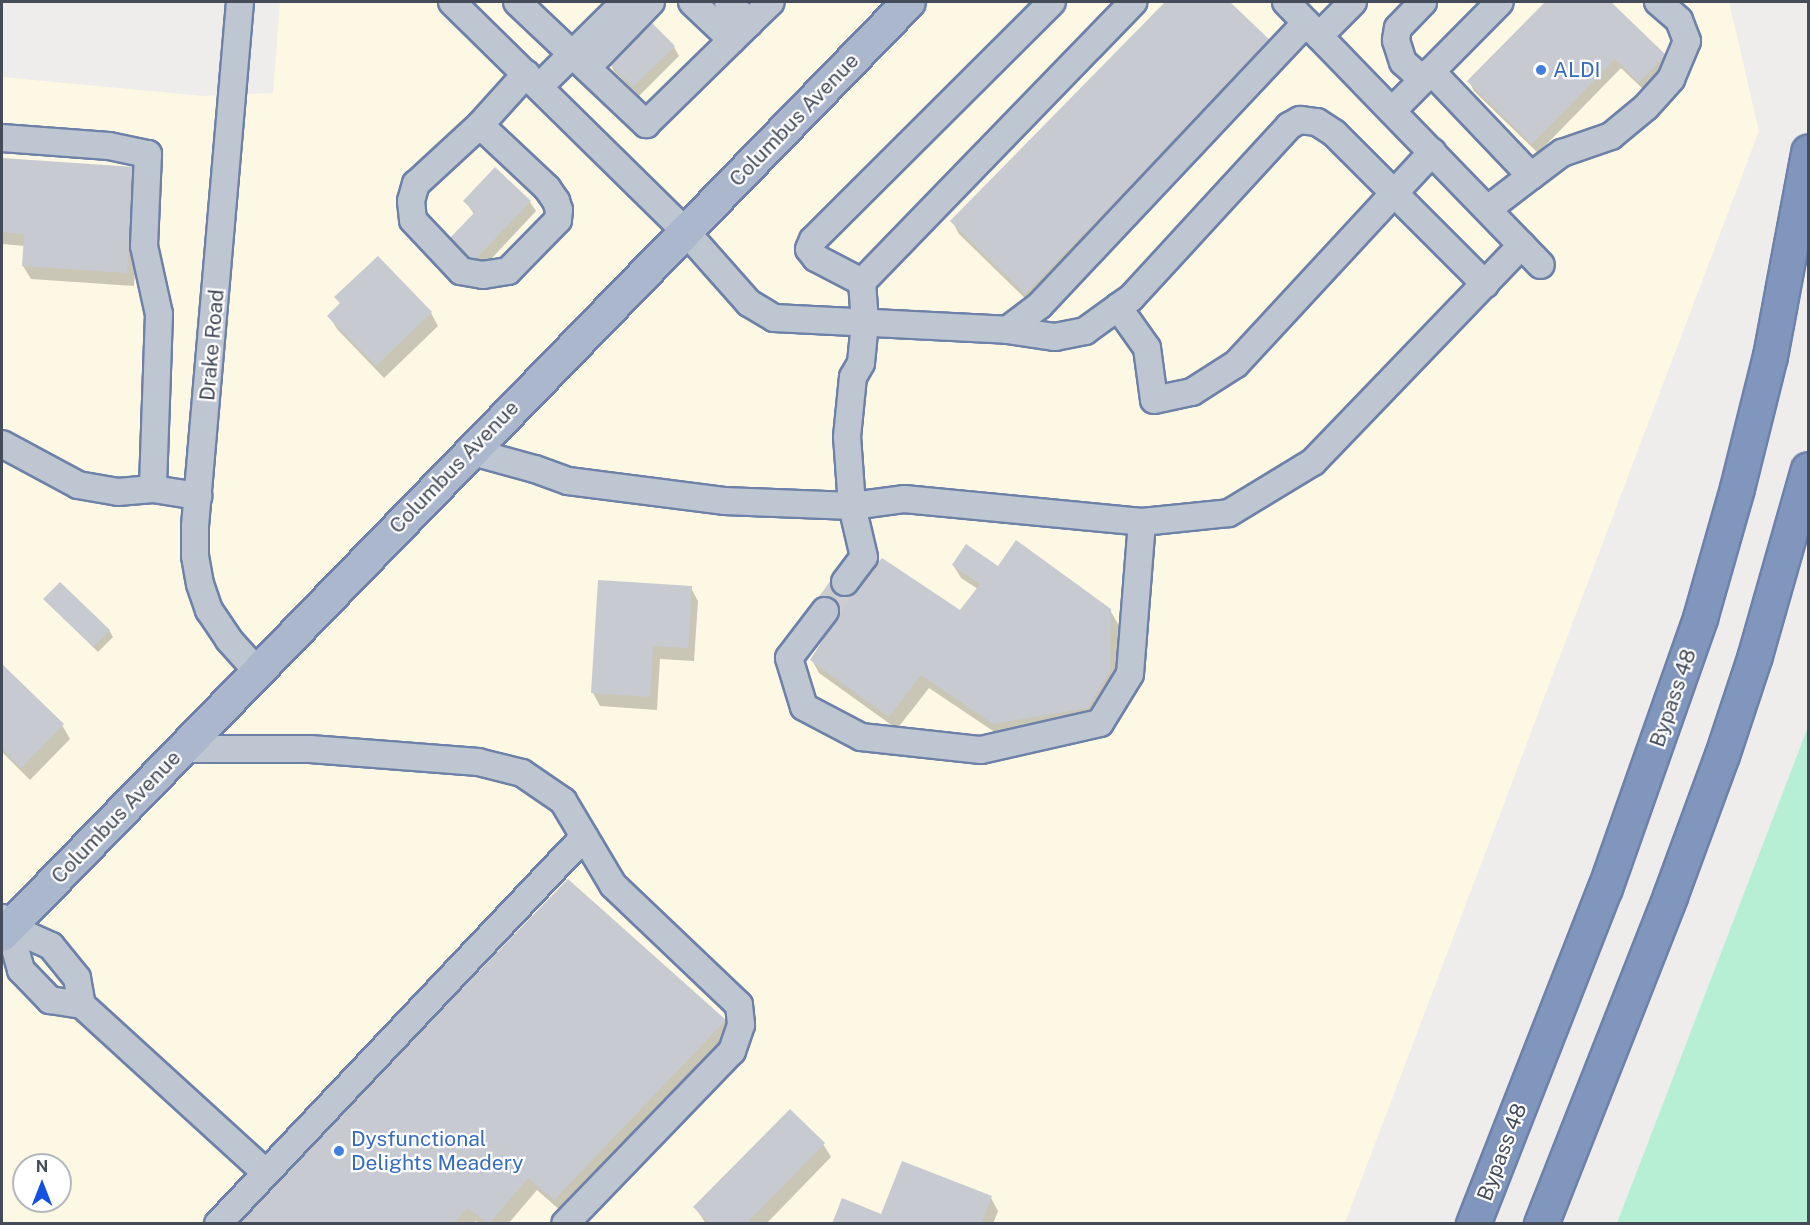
<!DOCTYPE html>
<html>
<head>
<meta charset="utf-8">
<style>
	body { margin:0 }
	#map { position:relative; width:1810px; height:1225px; overflow:hidden; background:#efecec; font-family:"Public Sans",sans-serif }
	div>[style] { position:absolute }
	.commercial>* { inset:0; background:#fcf8e3 }
	.green>* { inset:0; background:#b7efd5 }
	.shadow>* { inset:0; background:#0003 }
	.building>* { inset:0; background:#c8cad2 }
	.minor-tunnel>* { height:26px; margin-top:-13px; transform-origin:0; background:repeating-linear-gradient(90deg,#cdcccf 0 26px,transparent 0 39px) }
	.roads { filter:drop-shadow(2px 0 #6d81a9) drop-shadow(-2px 0 #6d81a9) drop-shadow(0 2px #6d81a9) drop-shadow(0 -2px #6d81a9) }
	.minor>* { height:26px; margin:-13px; padding:0 13px; transform-origin:13px; border-radius:13px; background:#bec6d2 }
	.major>* { height:32px; margin:-16px; padding:0 16px; transform-origin:16px; border-radius:16px; background:#aab7cd }
	.highway>* { height:33px; margin:-16.5px; padding:0 16.5px; transform-origin:16.5px; border-radius:16.5px; background:#8196bd }
	.dots>* { width:16px; height:16px; translate:-50% -50%; box-sizing:border-box; border:3px solid #fff; border-radius:50% }
	span { translate:-50% -50%; white-space:nowrap; text-align:center; line-height:1.15; -webkit-text-stroke:4.5px #fff; paint-order:stroke }
	.shop-label { font-size:21px; color:#366cbe }
	.left { translate:0 -50%; text-align:left }
	.street-label { font-size:21px; color:#444c5a }
	.frame { position:absolute; inset:0; border:3px solid #444c5a; pointer-events:none }
	.north { position:absolute; left:12px; top:1153px; width:60px; height:60px; box-sizing:border-box; background:#fff; border:2px solid #b4b7bd; border-radius:50%; rotate:0deg; font-size:16px; font-weight:700; line-height:24px; text-align:center; color:#444c5a }
	.north::after { content:''; display:block; margin:auto; width:21px; height:27px; background:#1351e2; clip-path:polygon(50% 0,100% 100%,50% 72%,0 100%) }
</style>
</head>
<body>
<div id="map">
	<div class="commercial">
		<div style="clip-path:polygon(evenodd,280px 2px,1729px 2px,1759px 131px,1345px 1223px,2px 1223px,2px 77px,203px 96px,273px 93px,280px 2px,24px 1165px,60px 1165px,60px 1201px,24px 1201px,24px 1165px)"></div>
	</div>
	<div class="green">
		<div style="clip-path:polygon(1808px 727px,1808px 1223px,1617px 1223px)"></div>
	</div>
	<div class="shadow">
		<div style="clip-path:polygon(1168px 2px,1228px 2px,1270px 43px,1033px 306px,959px 234px,952px 221px)"></div>
		<div style="clip-path:polygon(1547px 2px,1609px 2px,1665px 56px,1670px 65px,1645px 91px,1621px 68px,1538px 153px,1474px 91px,1469px 81px)"></div>
		<div style="clip-path:polygon(674px 47px,679px 56px,639px 96px,614px 71px,609px 61px)"></div>
		<div style="clip-path:polygon(2px 160px,133px 169px,141px 182px,134px 286px,31px 279px,23px 266px,25px 246px,2px 244px)"></div>
		<div style="clip-path:polygon(465px 201px,530px 202px,536px 211px,478px 273px,454px 251px,474px 214px)"></div>
		<div style="clip-path:polygon(336px 297px,431px 313px,438px 326px,384px 378px,337px 329px,329px 316px,341px 305px)"></div>
		<div style="clip-path:polygon(953px 565px,998px 568px,1110px 610px,1118px 624px,1117px 685px,1095px 721px,1002px 737px,929px 688px,897px 729px,819px 673px,812px 660px,835px 624px,824px 617px,856px 591px,960px 612px,978px 589px,961px 578px)"></div>
		<div style="clip-path:polygon(691px 588px,698px 601px,694px 661px,660px 659px,657px 710px,600px 706px,593px 693px)"></div>
		<div style="clip-path:polygon(45px 599px,109px 630px,113px 637px,98px 652px)"></div>
		<div style="clip-path:polygon(2px 666px,62px 725px,70px 739px,30px 780px,2px 752px)"></div>
		<div style="clip-path:polygon(725px 1021px,732px 1035px,562px 1212px,537px 1190px,508px 1224px,479px 1224px,476px 1221px,473px 1224px,236px 1224px)"></div>
		<div style="clip-path:polygon(823px 1144px,831px 1157px,766px 1224px,706px 1224px,695px 1207px)"></div>
		<div style="clip-path:polygon(991px 1198px,998px 1211px,993px 1224px,834px 1224px)"></div>
	</div>
	<div class="building">
		<div style="clip-path:polygon(1165px 2px,1230px 2px,1272px 42px,1025px 294px,950px 221px)"></div>
		<div style="clip-path:polygon(1545px 2px,1611px 2px,1666px 55px,1639px 82px,1615px 59px,1532px 144px,1467px 81px)"></div>
		<div style="clip-path:polygon(649px 20px,675px 46px,633px 87px,607px 61px)"></div>
		<div style="clip-path:polygon(2px 158px,134px 167px,127px 273px,22px 266px,24px 234px,2px 232px)"></div>
		<div style="clip-path:polygon(495px 167px,531px 201px,471px 264px,447px 241px,475px 212px,463px 201px)"></div>
		<div style="clip-path:polygon(378px 256px,432px 312px,376px 366px,327px 316px,340px 303px,334px 297px)"></div>
		<div style="clip-path:polygon(1016px 540px,1111px 609px,1110px 671px,1088px 708px,993px 724px,921px 675px,889px 717px,810px 660px,836px 619px,814px 603px,836px 576px,856px 589px,882px 558px,960px 610px,980px 584px,952px 565px,966px 544px,998px 566px)"></div>
		<div style="clip-path:polygon(598px 580px,692px 586px,688px 648px,653px 646px,650px 697px,591px 693px)"></div>
		<div style="clip-path:polygon(60px 582px,110px 630px,93px 647px,43px 599px)"></div>
		<div style="clip-path:polygon(2px 664px,64px 724px,21px 768px,2px 748px)"></div>
		<div style="clip-path:polygon(568px 879px,726px 1020px,554px 1200px,528px 1178px,489px 1224px,467px 1208px,454px 1224px,234px 1224px)"></div>
		<div style="clip-path:polygon(790px 1109px,825px 1143px,746px 1224px,710px 1224px,693px 1207px)"></div>
		<div style="clip-path:polygon(902px 1161px,992px 1196px,981px 1224px,832px 1224px,842px 1198px,881px 1214px)"></div>
	</div>
	<div class="minor-tunnel">
		<div style="left:825px;top:611px;width:35px;rotate:-55deg"></div>
	</div>
	<div class="roads">
		<div class="minor">
			<div style="left:240px;top:2px;width:526px;rotate:94.91deg"></div>
			<div style="left:195px;top:526px;width:30px;rotate:90deg"></div>
			<div style="left:195px;top:556px;width:28px;rotate:80deg"></div>
			<div style="left:200px;top:584px;width:28px;rotate:71deg"></div>
			<div style="left:209px;top:610px;width:36px;rotate:56deg"></div>
			<div style="left:229px;top:640px;width:42px;rotate:47.9deg"></div>
			<div style="left:452px;top:2px;width:328px;rotate:44.5deg"></div>
			<div style="left:686px;top:232px;width:95px;rotate:48.4deg"></div>
			<div style="left:749px;top:303px;width:29px;rotate:31deg"></div>
			<div style="left:774px;top:318px;width:233px;rotate:2.9deg"></div>
			<div style="left:1007px;top:330px;width:41px;rotate:-37.1deg"></div>
			<div style="left:1040px;top:305px;width:388px;rotate:-46.7deg"></div>
			<div style="left:517px;top:2px;width:178px;rotate:43.4deg"></div>
			<div style="left:646px;top:124px;width:144px;rotate:-44.4deg"></div>
			<div style="left:692px;top:2px;width:55px;rotate:43.5deg"></div>
			<div style="left:728px;top:2px;width:30px;rotate:45deg"></div>
			<div style="left:749px;top:23px;width:30px;rotate:-44deg"></div>
			<div style="left:1286px;top:2px;width:366px;rotate:45.9deg"></div>
			<div style="left:1319px;top:36px;width:48px;rotate:-45deg"></div>
			<div style="left:587px;top:68px;width:92px;rotate:-45.9deg"></div>
			<div style="left:1431px;top:71px;width:145px;rotate:46.4deg"></div>
			<div style="left:1531px;top:176px;width:39px;rotate:-37deg"></div>
			<div style="left:1562px;top:153px;width:52px;rotate:-19.1deg"></div>
			<div style="left:1611px;top:136px;width:45px;rotate:-39.6deg"></div>
			<div style="left:1646px;top:107px;width:38px;rotate:-48deg"></div>
			<div style="left:1671px;top:79px;width:41px;rotate:-67.2deg"></div>
			<div style="left:1687px;top:41px;width:22px;rotate:-111deg"></div>
			<div style="left:1679px;top:20px;width:28px;rotate:-139deg"></div>
			<div style="left:1423px;top:80px;width:27px;rotate:-138deg"></div>
			<div style="left:1403px;top:62px;width:23px;rotate:-108deg"></div>
			<div style="left:1396px;top:40px;width:12px;rotate:-81deg"></div>
			<div style="left:1398px;top:28px;width:36px;rotate:-46deg"></div>
			<div style="left:539px;top:87px;width:121px;rotate:-44.7deg"></div>
			<div style="left:1392px;top:111px;width:153px;rotate:-45.3deg"></div>
			<div style="left:480px;top:125px;width:92px;rotate:43.2deg"></div>
			<div style="left:547px;top:188px;width:16px;rotate:55deg"></div>
			<div style="left:556px;top:201px;width:9px;rotate:72deg"></div>
			<div style="left:559px;top:210px;width:10px;rotate:96deg"></div>
			<div style="left:558px;top:220px;width:71px;rotate:134.4deg"></div>
			<div style="left:508px;top:271px;width:25px;rotate:171deg"></div>
			<div style="left:483px;top:275px;width:22px;rotate:-170deg"></div>
			<div style="left:461px;top:271px;width:70px;rotate:-133.3deg"></div>
			<div style="left:413px;top:220px;width:19px;rotate:-96deg"></div>
			<div style="left:411px;top:201px;width:18px;rotate:-74deg"></div>
			<div style="left:416px;top:184px;width:87px;rotate:-42.7deg"></div>
			<div style="left:480px;top:125px;width:69px;rotate:-48deg"></div>
			<div style="left:2px;top:138px;width:107px;rotate:4.3deg"></div>
			<div style="left:109px;top:146px;width:40px;rotate:12deg"></div>
			<div style="left:148px;top:154px;width:92px;rotate:92.5deg"></div>
			<div style="left:144px;top:246px;width:70px;rotate:77.6deg"></div>
			<div style="left:159px;top:314px;width:175px;rotate:92deg"></div>
			<div style="left:1488px;top:209px;width:54px;rotate:-37.5deg"></div>
			<div style="left:862px;top:282px;width:390px;rotate:-45.9deg"></div>
			<div style="left:1118px;top:307px;width:50px;rotate:54.7deg"></div>
			<div style="left:1147px;top:348px;width:52px;rotate:82.3deg"></div>
			<div style="left:1154px;top:400px;width:39px;rotate:-12deg"></div>
			<div style="left:1192px;top:392px;width:52px;rotate:-32.5deg"></div>
			<div style="left:1236px;top:364px;width:289px;rotate:-47.2deg"></div>
			<div style="left:1007px;top:330px;width:49px;rotate:8.3deg"></div>
			<div style="left:1055px;top:337px;width:31px;rotate:-11deg"></div>
			<div style="left:1085px;top:331px;width:41px;rotate:-36deg"></div>
			<div style="left:1118px;top:307px;width:16px;rotate:-35deg"></div>
			<div style="left:1131px;top:298px;width:234px;rotate:-47.4deg"></div>
			<div style="left:1289px;top:126px;width:13px;rotate:-29deg"></div>
			<div style="left:1300px;top:120px;width:17px;rotate:7deg"></div>
			<div style="left:1317px;top:122px;width:20px;rotate:33deg"></div>
			<div style="left:1334px;top:133px;width:214px;rotate:45deg"></div>
			<div style="left:2px;top:444px;width:86px;rotate:28.3deg"></div>
			<div style="left:78px;top:485px;width:41px;rotate:9.9deg"></div>
			<div style="left:118px;top:492px;width:35px;rotate:-5deg"></div>
			<div style="left:153px;top:489px;width:46px;rotate:8.8deg"></div>
			<div style="left:469px;top:451px;width:68px;rotate:15.3deg"></div>
			<div style="left:535px;top:469px;width:35px;rotate:20deg"></div>
			<div style="left:568px;top:481px;width:157px;rotate:7.3deg"></div>
			<div style="left:724px;top:501px;width:128px;rotate:2.2deg"></div>
			<div style="left:852px;top:506px;width:52px;rotate:-7.7deg"></div>
			<div style="left:904px;top:499px;width:239px;rotate:5.5deg"></div>
			<div style="left:1142px;top:522px;width:87px;rotate:-5.9deg"></div>
			<div style="left:1229px;top:513px;width:98px;rotate:-31.3deg"></div>
			<div style="left:1313px;top:462px;width:301px;rotate:-46.1deg"></div>
			<div style="left:845px;top:582px;width:31px;rotate:-53deg"></div>
			<div style="left:864px;top:557px;width:52px;rotate:-103.2deg"></div>
			<div style="left:852px;top:506px;width:69px;rotate:-94.1deg"></div>
			<div style="left:847px;top:437px;width:60px;rotate:-84.3deg"></div>
			<div style="left:853px;top:377px;width:16px;rotate:-60deg"></div>
			<div style="left:861px;top:363px;width:41px;rotate:-84.4deg"></div>
			<div style="left:865px;top:322px;width:40px;rotate:-94.3deg"></div>
			<div style="left:862px;top:282px;width:52px;rotate:-152.4deg"></div>
			<div style="left:816px;top:258px;width:11px;rotate:-128deg"></div>
			<div style="left:809px;top:249px;width:10px;rotate:-66deg"></div>
			<div style="left:813px;top:240px;width:337px;rotate:-44.9deg"></div>
			<div style="left:825px;top:611px;width:59px;rotate:127.5deg"></div>
			<div style="left:789px;top:658px;width:51px;rotate:73deg"></div>
			<div style="left:804px;top:707px;width:64px;rotate:27.8deg"></div>
			<div style="left:861px;top:737px;width:121px;rotate:6.2deg"></div>
			<div style="left:981px;top:750px;width:122px;rotate:-12.8deg"></div>
			<div style="left:1100px;top:723px;width:57px;rotate:-58.5deg"></div>
			<div style="left:1130px;top:674px;width:152px;rotate:-85.5deg"></div>
			<div style="left:181px;top:749px;width:129px"></div>
			<div style="left:310px;top:749px;width:169px;rotate:4.4deg"></div>
			<div style="left:478px;top:762px;width:45px;rotate:14deg"></div>
			<div style="left:522px;top:773px;width:50px;rotate:34.3deg"></div>
			<div style="left:563px;top:801px;width:98px;rotate:59.2deg"></div>
			<div style="left:613px;top:885px;width:174px;rotate:43.6deg"></div>
			<div style="left:739px;top:1005px;width:20px;rotate:84deg"></div>
			<div style="left:741px;top:1025px;width:28px;rotate:109deg"></div>
			<div style="left:732px;top:1051px;width:240px;rotate:134deg"></div>
			<div style="left:2px;top:918px;width:11px;rotate:52deg"></div>
			<div style="left:9px;top:927px;width:46px;rotate:24.3deg"></div>
			<div style="left:51px;top:946px;width:41px;rotate:50.9deg"></div>
			<div style="left:77px;top:978px;width:27px;rotate:80deg"></div>
			<div style="left:9px;top:927px;width:45px;rotate:74.4deg"></div>
			<div style="left:21px;top:970px;width:42px;rotate:46deg"></div>
			<div style="left:50px;top:1000px;width:32px;rotate:9deg"></div>
			<div style="left:82px;top:1005px;width:249px;rotate:42.4deg"></div>
			<div style="left:218px;top:1224px;width:533px;rotate:-46.6deg"></div>
		</div>
		<div class="major">
			<div style="left:2px;top:935px;width:1301px;rotate:-45.81deg"></div>
		</div>
		<div class="highway">
			<div style="left:1473px;top:1224px;width:361px;rotate:-68.6deg"></div>
			<div style="left:1605px;top:888px;width:286px;rotate:-70.6deg"></div>
			<div style="left:1700px;top:618px;width:135px;rotate:-74.1deg"></div>
			<div style="left:1737px;top:488px;width:136px;rotate:-76deg"></div>
			<div style="left:1770px;top:356px;width:208px;rotate:-79.4deg"></div>
			<div style="left:1541px;top:1224px;width:352px;rotate:-68.5deg"></div>
			<div style="left:1670px;top:896px;width:150px;rotate:-69.8deg"></div>
			<div style="left:1722px;top:755px;width:105px;rotate:-71.7deg"></div>
			<div style="left:1755px;top:655px;width:193px;rotate:-74.1deg"></div>
		</div>
	</div>
	<div class="dots">
		<div style="left:1541px;top:70px;background:#3f7fe0"></div>
		<div style="left:339px;top:1151px;background:#3f7fe0"></div>
	</div>
	<div class="shop-label">
		<span class="left" style="left:1553px;top:70px">ALDI</span>
		<span class="left" style="left:351px;top:1151px">Dysfunctional<br>Delights Meadery</span>
	</div>
	<div class="street-label">
		<span style="left:794px;top:120px;rotate:-46deg">Columbus Avenue</span>
		<span style="left:212px;top:345px;rotate:-85deg">Drake Road</span>
		<span style="left:454px;top:467px;rotate:-46deg">Columbus Avenue</span>
		<span style="left:1673px;top:698px;rotate:-71deg">Bypass 48</span>
		<span style="left:116px;top:817px;rotate:-46deg">Columbus Avenue</span>
		<span style="left:1502px;top:1152px;rotate:-69deg">Bypass 48</span>
	</div>
	<div class="frame"></div>
	<div class="north">N</div>
</div>
</body>
</html>
